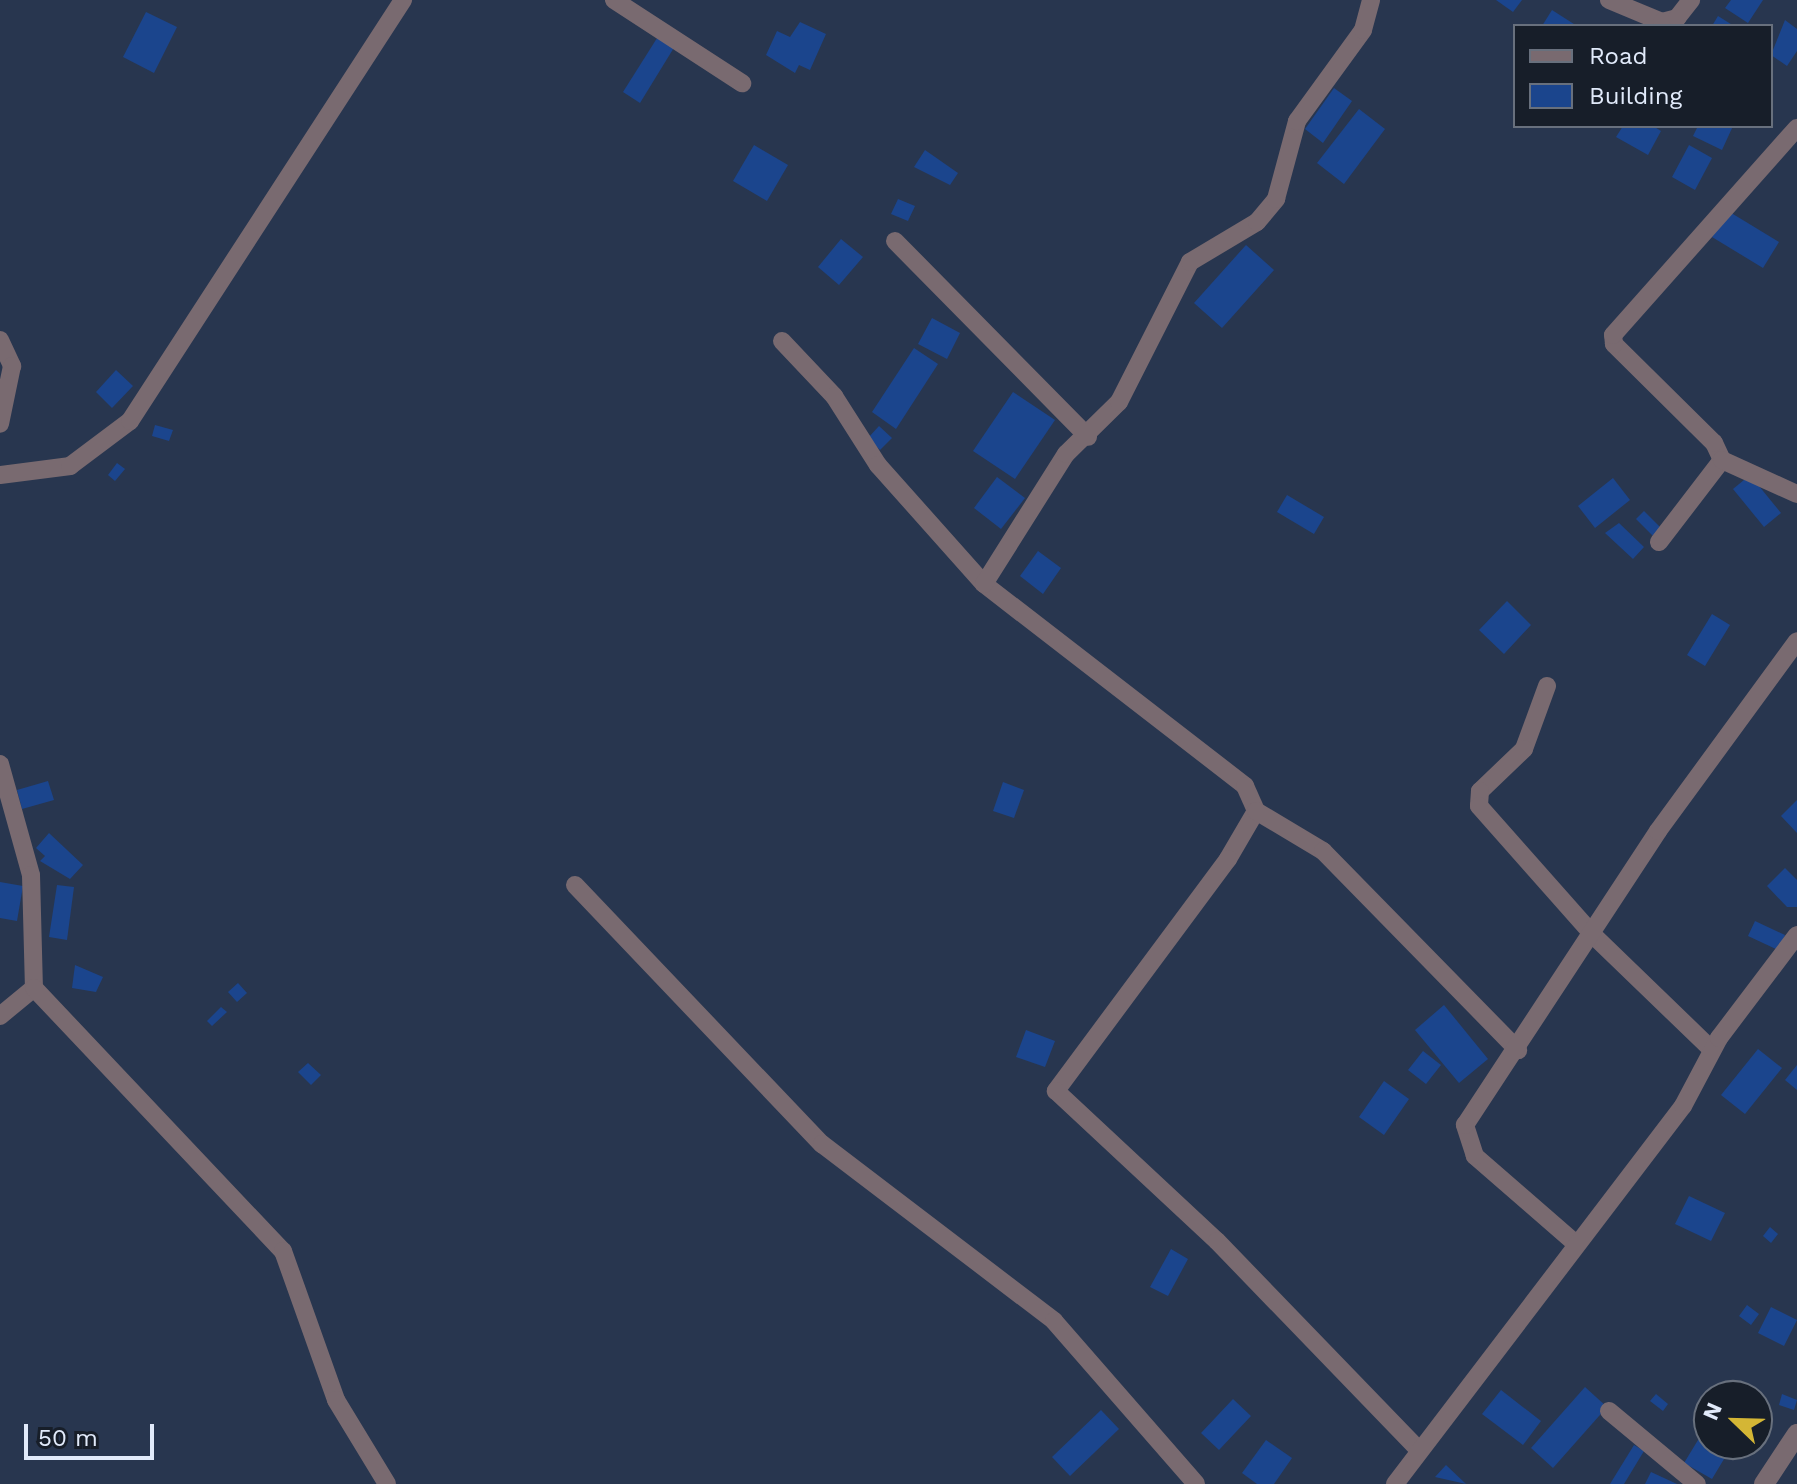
<!DOCTYPE html>
<html>
<head>
<meta charset="utf-8">
<style>
	body { margin:0 }
	#map { position:relative; width:1797px; height:1484px; overflow:hidden; background:#28364f; font-family:"Work Sans",sans-serif }
	div>[style] { position:absolute }
	.building>* { inset:0; background:#1b458d }
	.minor>* { height:18px; margin:-9px; padding:0 9px; transform-origin:9px; border-radius:9px; background:#796a70 }
	.tertiary>* { height:20px; margin:-10px; padding:0 10px; transform-origin:10px; border-radius:10px; background:#796a70 }
	span { translate:-50% -50%; white-space:nowrap; text-align:center; line-height:1.15; -webkit-text-stroke:8px #171e29; paint-order:stroke }
	.legend { position:absolute; left:1513px; top:24px; width:260px; height:104px; box-sizing:border-box; background:#171e29; border:2px solid #68707d; margin:0; padding:10px 14px; list-style:none; font-size:24px; color:#e1eafa }
	.legend li { display:flex; align-items:center; gap:16px; height:40px }
	.legend b { width:40px; border:2px solid #68707d }
	.north { position:absolute; left:1693px; top:1380px; width:80px; height:80px; box-sizing:border-box; background:#171e29; border:2px solid #68707d; border-radius:50%; rotate:293deg; font-size:22px; font-weight:700; line-height:32px; text-align:center; color:#e1eafa }
	.north::after { content:''; display:block; margin:auto; width:28px; height:36px; background:#d4b635; clip-path:polygon(50% 0,100% 100%,50% 72%,0 100%) }
	.scale { position:absolute; left:24px; top:1424px; width:130px; height:36px; box-sizing:border-box; border:4px solid #e1eafa; border-top:0; padding-left:10px; font-size:24px; line-height:28px; white-space:nowrap; color:#e1eafa; -webkit-text-stroke:6px #171e29; paint-order:stroke }
</style>
</head>
<body>
<div id="map">
	<div class="building">
		<div style="clip-path:polygon(1496px 0,1522px 0,1513px 12px)"></div>
		<div style="clip-path:polygon(1731px 0,1763px 0,1748px 23px,1725px 8px)"></div>
		<div style="clip-path:polygon(1552px 10px,1577px 26px,1542px 26px)"></div>
		<div style="clip-path:polygon(146px 12px,177px 27px,154px 73px,123px 57px)"></div>
		<div style="clip-path:polygon(1718px 16px,1734px 26px,1712px 26px)"></div>
		<div style="clip-path:polygon(1785px 20px,1797px 29px,1797px 51px,1787px 66px,1771px 55px)"></div>
		<div style="clip-path:polygon(800px 22px,826px 34px,810px 70px,799px 65px,795px 73px,766px 55px,777px 31px,790px 37px)"></div>
		<div style="clip-path:polygon(659px 35px,675px 46px,640px 103px,623px 92px)"></div>
		<div style="clip-path:polygon(1334px 88px,1352px 101px,1323px 143px,1305px 129px)"></div>
		<div style="clip-path:polygon(1359px 109px,1385px 129px,1344px 184px,1317px 163px)"></div>
		<div style="clip-path:polygon(1623px 126px,1653px 126px,1661px 131px,1648px 155px,1616px 137px)"></div>
		<div style="clip-path:polygon(1698px 126px,1733px 126px,1722px 150px,1693px 136px)"></div>
		<div style="clip-path:polygon(754px 145px,788px 165px,767px 201px,733px 181px)"></div>
		<div style="clip-path:polygon(1689px 145px,1712px 158px,1695px 190px,1672px 177px)"></div>
		<div style="clip-path:polygon(925px 150px,958px 173px,950px 185px,914px 167px)"></div>
		<div style="clip-path:polygon(898px 199px,915px 206px,908px 221px,891px 214px)"></div>
		<div style="clip-path:polygon(1728px 211px,1779px 242px,1763px 268px,1712px 237px)"></div>
		<div style="clip-path:polygon(841px 239px,863px 257px,839px 285px,818px 267px)"></div>
		<div style="clip-path:polygon(1246px 245px,1274px 270px,1222px 328px,1194px 303px)"></div>
		<div style="clip-path:polygon(932px 318px,960px 333px,947px 359px,918px 344px)"></div>
		<div style="clip-path:polygon(914px 348px,938px 364px,896px 429px,872px 412px)"></div>
		<div style="clip-path:polygon(116px 370px,133px 386px,112px 408px,96px 392px)"></div>
		<div style="clip-path:polygon(1013px 392px,1055px 420px,1015px 479px,973px 451px)"></div>
		<div style="clip-path:polygon(155px 425px,173px 430px,169px 441px,152px 436px)"></div>
		<div style="clip-path:polygon(879px 426px,892px 438px,880px 450px,868px 438px)"></div>
		<div style="clip-path:polygon(117px 463px,125px 469px,115px 481px,108px 475px)"></div>
		<div style="clip-path:polygon(1750px 475px,1781px 513px,1764px 527px,1733px 489px)"></div>
		<div style="clip-path:polygon(997px 477px,1025px 498px,1001px 529px,974px 508px)"></div>
		<div style="clip-path:polygon(1613px 478px,1630px 500px,1595px 528px,1578px 506px)"></div>
		<div style="clip-path:polygon(1287px 495px,1324px 517px,1314px 534px,1277px 512px)"></div>
		<div style="clip-path:polygon(1644px 511px,1662px 529px,1654px 537px,1636px 519px)"></div>
		<div style="clip-path:polygon(1619px 523px,1644px 547px,1633px 559px,1605px 533px)"></div>
		<div style="clip-path:polygon(1038px 551px,1061px 568px,1043px 594px,1020px 576px)"></div>
		<div style="clip-path:polygon(1507px 601px,1531px 625px,1504px 654px,1479px 630px)"></div>
		<div style="clip-path:polygon(1712px 614px,1730px 625px,1705px 666px,1687px 655px)"></div>
		<div style="clip-path:polygon(48px 781px,54px 800px,22px 809px,17px 790px)"></div>
		<div style="clip-path:polygon(1003px 782px,1024px 790px,1014px 818px,993px 811px)"></div>
		<div style="clip-path:polygon(1797px 800px,1797px 833px,1781px 816px)"></div>
		<div style="clip-path:polygon(49px 833px,83px 865px,70px 879px,40px 861px,45px 856px,36px 848px)"></div>
		<div style="clip-path:polygon(1785px 868px,1797px 880px,1797px 907px,1787px 907px,1767px 886px)"></div>
		<div style="clip-path:polygon(0 882px,23px 886px,17px 921px,0 918px)"></div>
		<div style="clip-path:polygon(57px 885px,74px 887px,67px 940px,49px 937px)"></div>
		<div style="clip-path:polygon(1755px 921px,1785px 935px,1778px 950px,1748px 936px)"></div>
		<div style="clip-path:polygon(75px 965px,103px 977px,96px 992px,72px 988px)"></div>
		<div style="clip-path:polygon(238px 983px,247px 993px,237px 1002px,228px 992px)"></div>
		<div style="clip-path:polygon(1444px 1005px,1488px 1059px,1459px 1083px,1415px 1030px)"></div>
		<div style="clip-path:polygon(221px 1007px,227px 1012px,212px 1026px,207px 1021px)"></div>
		<div style="clip-path:polygon(1026px 1030px,1055px 1041px,1045px 1067px,1016px 1057px)"></div>
		<div style="clip-path:polygon(1758px 1049px,1782px 1068px,1745px 1114px,1721px 1095px)"></div>
		<div style="clip-path:polygon(1423px 1051px,1441px 1065px,1426px 1084px,1408px 1070px)"></div>
		<div style="clip-path:polygon(308px 1063px,321px 1075px,311px 1085px,298px 1072px)"></div>
		<div style="clip-path:polygon(1797px 1065px,1797px 1090px,1785px 1080px)"></div>
		<div style="clip-path:polygon(1384px 1081px,1409px 1099px,1384px 1135px,1359px 1117px)"></div>
		<div style="clip-path:polygon(1689px 1196px,1725px 1213px,1711px 1241px,1675px 1224px)"></div>
		<div style="clip-path:polygon(1770px 1227px,1778px 1234px,1771px 1243px,1763px 1236px)"></div>
		<div style="clip-path:polygon(1171px 1249px,1188px 1259px,1168px 1296px,1150px 1287px)"></div>
		<div style="clip-path:polygon(1747px 1305px,1759px 1314px,1751px 1325px,1739px 1316px)"></div>
		<div style="clip-path:polygon(1771px 1307px,1797px 1320px,1784px 1346px,1758px 1333px)"></div>
		<div style="clip-path:polygon(1585px 1387px,1607px 1407px,1553px 1468px,1531px 1448px)"></div>
		<div style="clip-path:polygon(1501px 1390px,1541px 1421px,1523px 1445px,1482px 1414px)"></div>
		<div style="clip-path:polygon(1656px 1394px,1668px 1404px,1663px 1411px,1650px 1401px)"></div>
		<div style="clip-path:polygon(1782px 1394px,1797px 1400px,1794px 1410px,1779px 1405px)"></div>
		<div style="clip-path:polygon(1233px 1399px,1251px 1416px,1219px 1450px,1201px 1433px)"></div>
		<div style="clip-path:polygon(1101px 1410px,1119px 1429px,1070px 1476px,1052px 1457px)"></div>
		<div style="clip-path:polygon(1709px 1422px,1709px 1444px,1733px 1444px,1712px 1479px,1684px 1463px)"></div>
		<div style="clip-path:polygon(1266px 1440px,1292px 1458px,1274px 1484px,1257px 1484px,1242px 1473px)"></div>
		<div style="clip-path:polygon(1634px 1445px,1644px 1451px,1624px 1484px,1610px 1484px)"></div>
		<div style="clip-path:polygon(1446px 1465px,1466px 1484px,1435px 1477px)"></div>
		<div style="clip-path:polygon(1651px 1472px,1677px 1484px,1645px 1484px)"></div>
	</div>
	<div class="minor">
		<div style="left:614px;top:0;width:153px;rotate:33deg"></div>
		<div style="left:1609px;top:0;width:57px;rotate:22.5deg"></div>
		<div style="left:1662px;top:22px;width:16px;rotate:-15deg"></div>
		<div style="left:1677px;top:18px;width:23px;rotate:-52deg"></div>
		<div style="left:895px;top:241px;width:275px;rotate:45.4deg"></div>
		<div style="left:0;top:340px;width:29px;rotate:65deg"></div>
		<div style="left:12px;top:366px;width:59px;rotate:101.7deg"></div>
		<div style="left:782px;top:341px;width:76px;rotate:46.6deg"></div>
		<div style="left:834px;top:396px;width:82px;rotate:57.5deg"></div>
		<div style="left:878px;top:465px;width:159px;rotate:48.3deg"></div>
		<div style="left:984px;top:584px;width:330px;rotate:37.7deg"></div>
		<div style="left:1245px;top:786px;width:27px;rotate:66deg"></div>
		<div style="left:1256px;top:811px;width:56px;rotate:120.3deg"></div>
		<div style="left:1228px;top:859px;width:289px;rotate:126.6deg"></div>
		<div style="left:1056px;top:1091px;width:220px;rotate:43deg"></div>
		<div style="left:1217px;top:1241px;width:291px;rotate:46deg"></div>
		<div style="left:1722px;top:460px;width:19px;rotate:-115deg"></div>
		<div style="left:1714px;top:443px;width:141px;rotate:-135.3deg"></div>
		<div style="left:1614px;top:344px;width:9px;rotate:-96deg"></div>
		<div style="left:1613px;top:335px;width:277px;rotate:-48.4deg"></div>
		<div style="left:0;top:475px;width:71px;rotate:-7.3deg"></div>
		<div style="left:70px;top:466px;width:75px;rotate:-36.9deg"></div>
		<div style="left:130px;top:421px;width:502px;rotate:-57.04deg"></div>
		<div style="left:1659px;top:542px;width:103px;rotate:-52.5deg"></div>
		<div style="left:1722px;top:460px;width:82px;rotate:24.4deg"></div>
		<div style="left:984px;top:584px;width:154px;rotate:-57.8deg"></div>
		<div style="left:1066px;top:454px;width:74px;rotate:-44.5deg"></div>
		<div style="left:1119px;top:402px;width:157px;rotate:-63.1deg"></div>
		<div style="left:1190px;top:262px;width:78px;rotate:-30.8deg"></div>
		<div style="left:1257px;top:222px;width:30px;rotate:-50deg"></div>
		<div style="left:1276px;top:199px;width:81px;rotate:-74.9deg"></div>
		<div style="left:1297px;top:121px;width:112px;rotate:-54deg"></div>
		<div style="left:1363px;top:30px;width:31px;rotate:-75deg"></div>
		<div style="left:1547px;top:686px;width:67px;rotate:110.1deg"></div>
		<div style="left:1524px;top:749px;width:61px;rotate:136.3deg"></div>
		<div style="left:1480px;top:791px;width:15px;rotate:94deg"></div>
		<div style="left:1479px;top:806px;width:172px;rotate:48.5deg"></div>
		<div style="left:1593px;top:935px;width:165px;rotate:44deg"></div>
		<div style="left:0;top:764px;width:115px;rotate:74.4deg"></div>
		<div style="left:31px;top:875px;width:113px;rotate:88.5deg"></div>
		<div style="left:1256px;top:811px;width:78px;rotate:30.8deg"></div>
		<div style="left:1323px;top:851px;width:279px;rotate:45.6deg"></div>
		<div style="left:575px;top:885px;width:358px;rotate:46.4deg"></div>
		<div style="left:822px;top:1144px;width:292px;rotate:37.3deg"></div>
		<div style="left:1054px;top:1321px;width:216px;rotate:48.9deg"></div>
		<div style="left:0;top:1016px;width:44px;rotate:-39.5deg"></div>
		<div style="left:34px;top:988px;width:362px;rotate:46.6deg"></div>
		<div style="left:283px;top:1251px;width:158px;rotate:70.4deg"></div>
		<div style="left:336px;top:1400px;width:98px;rotate:58.7deg"></div>
		<div style="left:1575px;top:1243px;width:133px;rotate:-139deg"></div>
		<div style="left:1475px;top:1156px;width:33px;rotate:-108deg"></div>
		<div style="left:1465px;top:1125px;width:352px;rotate:-56.7deg"></div>
		<div style="left:1658px;top:831px;width:235px;rotate:-53.8deg"></div>
		<div style="left:1609px;top:1411px;width:114px;rotate:39.7deg"></div>
		<div style="left:1395px;top:1484px;width:475px;rotate:-52.7deg"></div>
		<div style="left:1683px;top:1106px;width:77px;rotate:-62.1deg"></div>
		<div style="left:1719px;top:1038px;width:129px;rotate:-52.9deg"></div>
	</div>
	<div class="tertiary">
		<div style="left:1764px;top:1484px;width:60px;rotate:-56.6deg"></div>
	</div>
	<ul class="legend">
	<li><b style="height:10px;background:#796a70"></b>Road</li>
	<li><b style="height:22px;background:#1b458d"></b>Building</li>
	</ul>
	<div class="north">N</div>
	<div class="scale">50 m</div>
</div>
</body>
</html>
